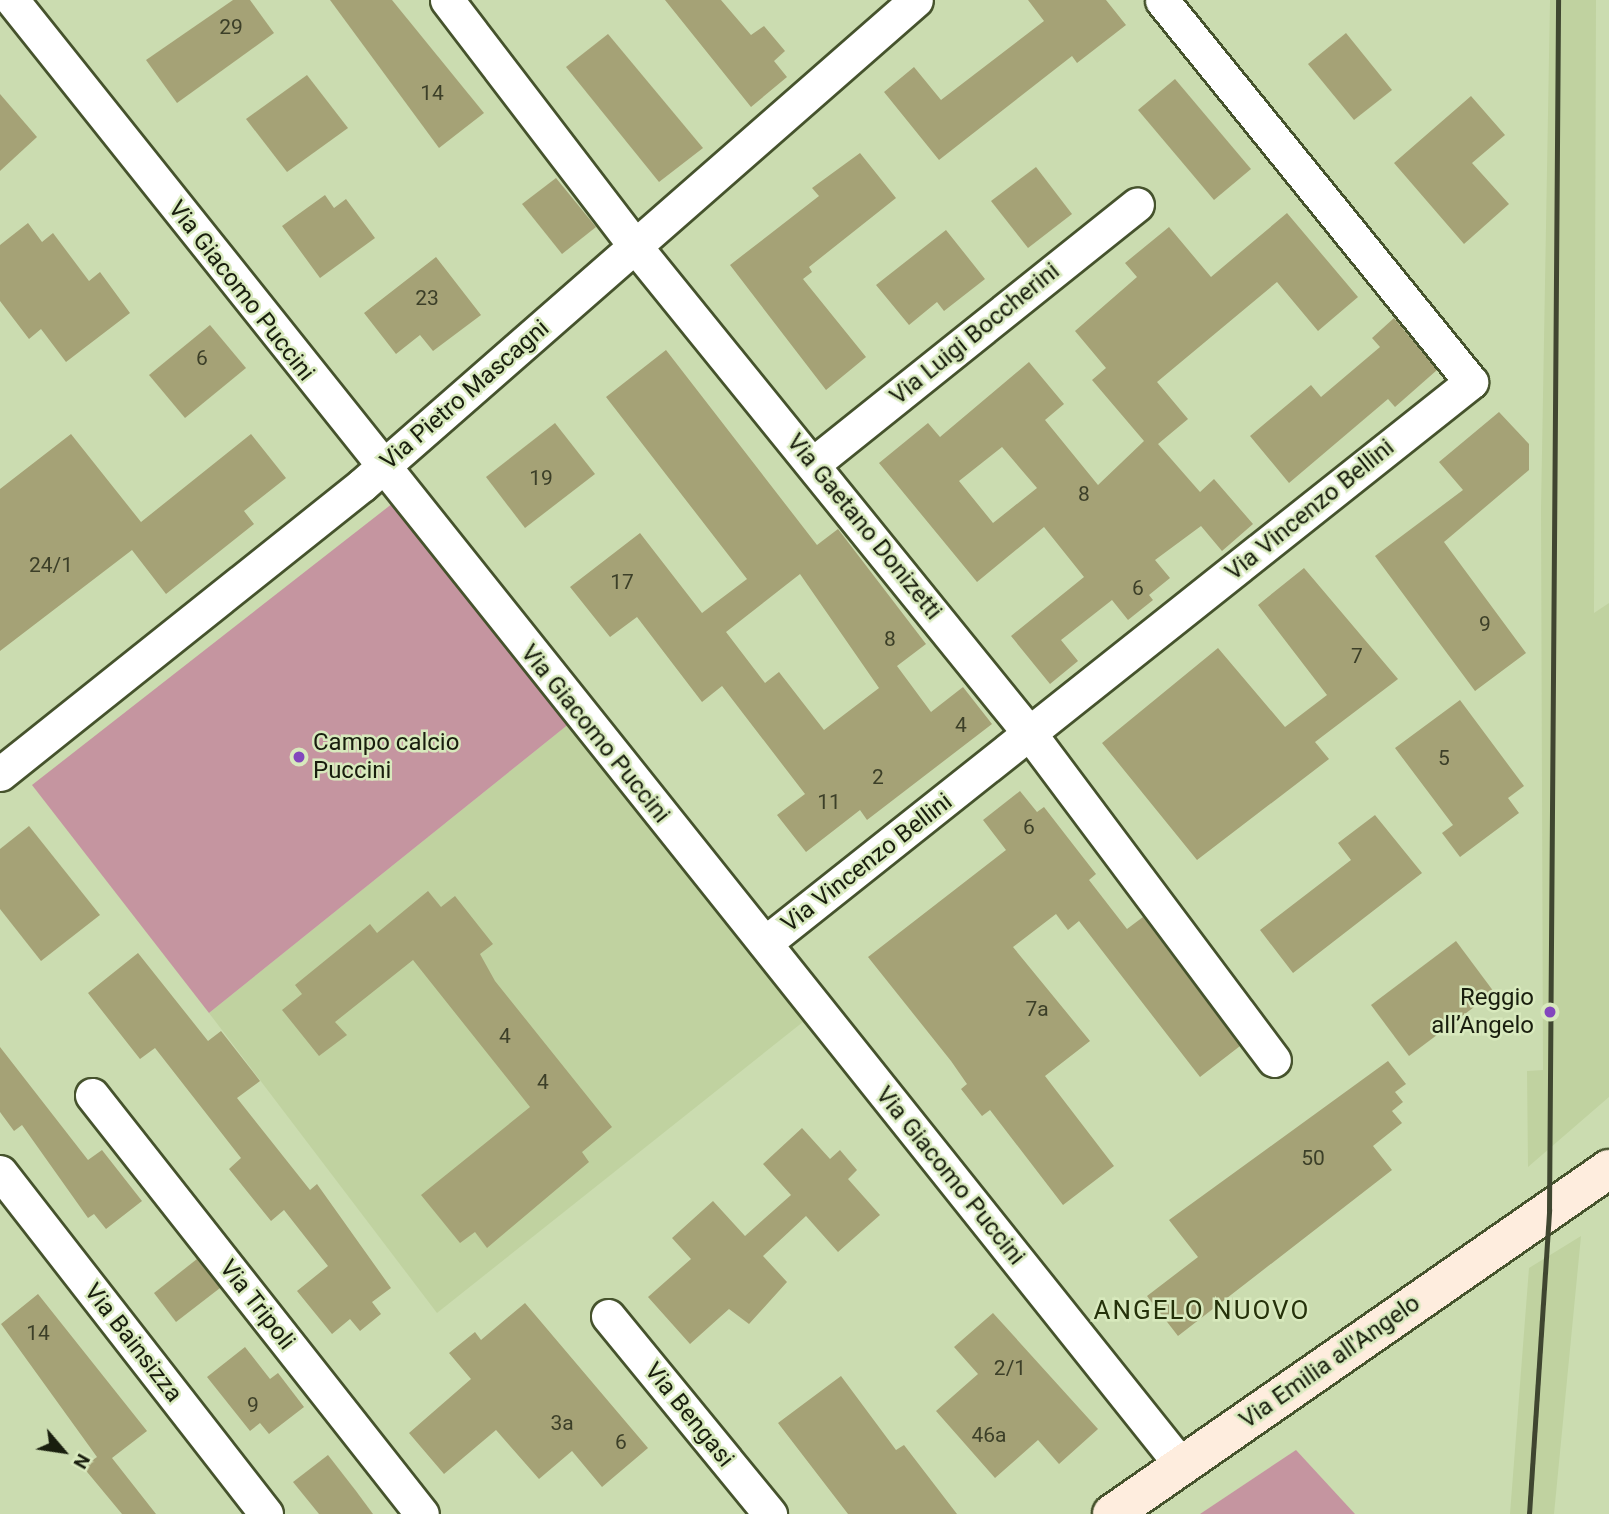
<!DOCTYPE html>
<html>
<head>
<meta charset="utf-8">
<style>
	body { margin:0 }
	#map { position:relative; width:1609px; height:1514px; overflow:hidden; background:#cbdcb0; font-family:Roboto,sans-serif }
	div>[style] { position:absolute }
	.built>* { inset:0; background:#c0d2a0 }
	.green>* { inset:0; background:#c595a0 }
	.building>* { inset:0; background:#a5a276 }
	.roads { filter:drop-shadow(2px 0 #46532d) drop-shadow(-2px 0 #46532d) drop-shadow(0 2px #46532d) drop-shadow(0 -2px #46532d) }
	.street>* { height:33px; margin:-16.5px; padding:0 16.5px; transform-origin:16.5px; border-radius:16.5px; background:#fff }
	.secondary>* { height:38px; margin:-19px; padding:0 19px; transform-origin:19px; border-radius:19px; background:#feedde }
	.rail>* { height:5px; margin:-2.5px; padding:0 2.5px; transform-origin:2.5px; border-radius:2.5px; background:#3f4630 }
	.dots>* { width:19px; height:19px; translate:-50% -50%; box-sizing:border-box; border:4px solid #d8e9bd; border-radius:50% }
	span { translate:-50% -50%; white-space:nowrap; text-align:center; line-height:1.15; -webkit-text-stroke:5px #d8e9bd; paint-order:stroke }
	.number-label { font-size:21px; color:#3c3f28 }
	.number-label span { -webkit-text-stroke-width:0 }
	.street-label { font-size:24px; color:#191e0e }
	.poi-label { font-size:24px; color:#191e0e }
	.left { translate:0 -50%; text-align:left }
	.right { translate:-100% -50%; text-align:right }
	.neighbourhood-label { font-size:26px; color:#25310a; letter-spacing:2px }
	.north { position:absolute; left:28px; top:1416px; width:70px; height:70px; -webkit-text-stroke:5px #d8e9bd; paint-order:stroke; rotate:119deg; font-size:19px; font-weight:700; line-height:28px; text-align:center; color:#191e0e }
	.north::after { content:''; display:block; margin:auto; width:24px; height:32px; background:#191e0e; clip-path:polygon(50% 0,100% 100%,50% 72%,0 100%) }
</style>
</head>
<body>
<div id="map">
	<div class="built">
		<div style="clip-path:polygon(1550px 0,1596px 0,1594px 613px,1609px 603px,1609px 1097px,1528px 1167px,1527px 1071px,1543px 1070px,1541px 509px)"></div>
		<div style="clip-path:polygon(580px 715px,818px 1010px,437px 1313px,209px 1013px)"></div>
		<div style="clip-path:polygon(1581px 1236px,1554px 1514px,1510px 1514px,1529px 1268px)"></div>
	</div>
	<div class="green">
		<div style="clip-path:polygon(402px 496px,580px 715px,209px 1013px,32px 785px)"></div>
		<div style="clip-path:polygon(1296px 1450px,1355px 1514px,1200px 1514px)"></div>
	</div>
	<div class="building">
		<div style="clip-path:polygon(233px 0,250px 0,274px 33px,177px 103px,146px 60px)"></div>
		<div style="clip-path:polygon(330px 0,392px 0,484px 113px,439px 148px)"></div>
		<div style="clip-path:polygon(665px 0,721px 0,751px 35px,764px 26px,785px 51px,774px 61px,787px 77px,751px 107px)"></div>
		<div style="clip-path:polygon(1028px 0,1106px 0,1126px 25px,1077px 63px,1072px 56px,939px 160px,884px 92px,914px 67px,941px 100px,1044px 21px)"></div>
		<div style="clip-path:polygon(1346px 33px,1392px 90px,1354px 120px,1308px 64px)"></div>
		<div style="clip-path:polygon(608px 34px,703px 148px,659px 182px,566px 67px)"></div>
		<div style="clip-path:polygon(307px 75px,348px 128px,287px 172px,246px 119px)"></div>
		<div style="clip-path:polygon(1175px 79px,1251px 169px,1214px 200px,1138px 110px)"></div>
		<div style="clip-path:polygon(0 94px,37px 137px,0 171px)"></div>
		<div style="clip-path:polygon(1471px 96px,1505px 135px,1472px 163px,1509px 204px,1464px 244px,1394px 163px)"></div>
		<div style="clip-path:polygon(860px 153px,896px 198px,809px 267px,812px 272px,803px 279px,866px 357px,826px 390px,730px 265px,819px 196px,812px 188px)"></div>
		<div style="clip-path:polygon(1036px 167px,1072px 214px,1028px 248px,991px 201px)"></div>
		<div style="clip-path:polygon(556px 178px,596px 227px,562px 254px,522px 204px)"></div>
		<div style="clip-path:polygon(325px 195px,334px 208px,346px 199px,375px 238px,320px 278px,282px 226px)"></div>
		<div style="clip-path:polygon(evenodd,1287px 213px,1358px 297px,1318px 331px,1277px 282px,1157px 382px,1188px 419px,1158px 444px,1200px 492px,1214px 479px,1253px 524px,1222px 551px,1201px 526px,1155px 560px,1170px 578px,1149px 595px,1153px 600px,1128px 620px,1112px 600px,1061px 640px,1078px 661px,1050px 684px,1011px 636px,1084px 577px,1044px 527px,977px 582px,879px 463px,928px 423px,940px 437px,1029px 362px,1064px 404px,1045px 420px,1098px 485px,1144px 441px,1092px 380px,1106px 368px,1075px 331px,1137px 277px,1125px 263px,1169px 227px,1211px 277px,1287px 213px,1002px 447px,1037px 488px,993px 523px,959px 481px,1002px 447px)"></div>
		<div style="clip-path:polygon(28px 223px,42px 242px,53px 233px,89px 281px,100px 272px,130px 313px,66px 362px,41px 329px,29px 339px,0 301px,0 245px)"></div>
		<div style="clip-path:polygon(946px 230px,985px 279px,944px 311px,937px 302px,909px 325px,876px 285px)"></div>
		<div style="clip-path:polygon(436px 257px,481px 315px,433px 351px,420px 335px,396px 354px,364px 313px)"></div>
		<div style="clip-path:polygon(1394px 318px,1437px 370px,1395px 407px,1388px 399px,1289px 483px,1250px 436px,1311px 385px,1321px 397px,1380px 347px,1372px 338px)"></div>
		<div style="clip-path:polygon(210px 325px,246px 368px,185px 418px,149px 375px)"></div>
		<div style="clip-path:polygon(evenodd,666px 350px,817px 545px,838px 529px,926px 644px,897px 666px,931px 712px,963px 687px,992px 724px,867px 820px,860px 810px,806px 852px,777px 815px,805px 794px,722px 686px,702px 702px,637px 617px,610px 637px,570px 587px,640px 533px,702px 613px,747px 579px,606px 397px,666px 350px,800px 574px,879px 688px,824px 730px,779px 672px,765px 683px,726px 632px,800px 574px)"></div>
		<div style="clip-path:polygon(1499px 412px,1529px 444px,1529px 470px,1444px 542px,1526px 653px,1475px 691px,1375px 556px,1463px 490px,1439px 462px)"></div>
		<div style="clip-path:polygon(555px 423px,595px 474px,525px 528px,486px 477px)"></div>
		<div style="clip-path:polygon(71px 434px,141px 522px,251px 434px,286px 478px,244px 511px,254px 524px,166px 594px,132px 550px,0 651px,0 489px)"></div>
		<div style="clip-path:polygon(1304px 568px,1398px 679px,1315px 742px,1329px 759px,1197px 860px,1102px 743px,1218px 648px,1285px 727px,1327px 695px,1258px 605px)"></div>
		<div style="clip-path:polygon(1460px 700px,1524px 786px,1508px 798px,1519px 813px,1460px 857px,1442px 833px,1453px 825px,1395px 748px)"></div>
		<div style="clip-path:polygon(1020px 791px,1037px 812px,1044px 807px,1075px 847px,1096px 874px,1089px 880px,1127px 929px,1143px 917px,1240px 1046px,1200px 1077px,1079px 921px,1068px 930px,1056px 914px,1013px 947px,1090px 1041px,1045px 1076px,1114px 1166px,1063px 1205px,990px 1110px,982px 1116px,961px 1089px,967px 1084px,951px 1061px,868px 957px,1006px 850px,983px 820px)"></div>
		<div style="clip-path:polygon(1375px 815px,1422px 873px,1293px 973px,1260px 930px,1351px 860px,1338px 843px)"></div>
		<div style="clip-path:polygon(29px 826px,100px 915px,41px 961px,0 909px,0 849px)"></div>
		<div style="clip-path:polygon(428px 891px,441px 907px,455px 896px,493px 944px,480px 954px,495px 981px,612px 1127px,582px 1152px,589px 1162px,487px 1248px,475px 1232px,460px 1243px,421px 1195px,530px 1107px,413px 960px,335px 1022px,347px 1035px,319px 1056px,282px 1010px,302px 994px,295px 985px,370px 924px,377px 933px)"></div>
		<div style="clip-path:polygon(1456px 941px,1494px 992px,1409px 1056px,1371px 1005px)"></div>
		<div style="clip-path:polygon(138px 953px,208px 1041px,221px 1031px,260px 1081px,237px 1098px,310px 1190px,317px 1184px,391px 1288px,372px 1302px,381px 1314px,360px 1331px,350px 1319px,332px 1334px,297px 1291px,328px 1266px,284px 1210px,271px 1221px,229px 1169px,241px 1158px,155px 1048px,140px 1059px,88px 993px)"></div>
		<div style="clip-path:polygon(0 1047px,88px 1160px,102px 1150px,142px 1201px,106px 1229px,94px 1214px,88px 1218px,22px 1125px,14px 1131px,0 1112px)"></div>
		<div style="clip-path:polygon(1388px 1061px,1406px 1084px,1395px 1092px,1403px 1102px,1392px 1111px,1402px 1123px,1373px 1146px,1392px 1170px,1178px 1336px,1147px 1296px,1198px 1257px,1169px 1220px)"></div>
		<div style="clip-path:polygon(802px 1128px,830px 1159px,840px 1150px,857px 1170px,848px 1179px,880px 1215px,838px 1252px,806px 1216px,763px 1256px,787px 1282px,749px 1324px,729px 1309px,690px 1344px,648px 1297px,691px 1259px,672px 1238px,713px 1201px,745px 1236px,791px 1195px,763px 1164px)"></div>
		<div style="clip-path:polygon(197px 1259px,220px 1288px,176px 1322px,154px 1293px)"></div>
		<div style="clip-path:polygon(38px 1294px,147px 1431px,112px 1458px,156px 1514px,122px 1514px,83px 1467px,97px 1457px,1px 1324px)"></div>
		<div style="clip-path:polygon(525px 1303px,648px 1448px,602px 1487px,572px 1451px,539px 1479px,496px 1430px,444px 1474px,409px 1433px,471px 1379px,449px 1353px,475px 1332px,481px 1340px)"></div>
		<div style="clip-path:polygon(993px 1313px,1098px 1429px,1059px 1464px,1038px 1440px,995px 1478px,936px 1411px,978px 1374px,954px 1347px)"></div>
		<div style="clip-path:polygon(245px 1347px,270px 1379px,278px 1373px,304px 1407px,269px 1434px,260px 1423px,250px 1431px,207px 1377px)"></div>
		<div style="clip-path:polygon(841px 1376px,896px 1450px,904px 1445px,957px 1514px,848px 1514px,778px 1423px)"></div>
		<div style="clip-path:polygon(328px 1455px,356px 1491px,373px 1514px,319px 1514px,293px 1482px)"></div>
	</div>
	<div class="roads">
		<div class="street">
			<div style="left:12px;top:0;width:1874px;rotate:51.41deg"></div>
			<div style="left:447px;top:0;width:308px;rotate:52.6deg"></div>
			<div style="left:634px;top:245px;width:629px;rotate:51deg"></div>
			<div style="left:1030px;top:734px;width:407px;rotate:53.2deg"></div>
			<div style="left:813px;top:464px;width:415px;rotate:-38.7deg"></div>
			<div style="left:0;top:774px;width:463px;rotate:-38.6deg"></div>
			<div style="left:362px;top:485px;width:736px;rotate:-41.2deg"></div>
			<div style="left:765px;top:943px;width:902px;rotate:-38.47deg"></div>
			<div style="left:1471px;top:382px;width:491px;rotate:-129deg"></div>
			<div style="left:92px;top:1095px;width:533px;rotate:51.78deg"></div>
			<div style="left:0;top:1172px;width:433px;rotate:52.1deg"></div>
			<div style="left:608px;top:1316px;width:256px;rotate:50.7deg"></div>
		</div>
		<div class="secondary">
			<div style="left:1112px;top:1514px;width:605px;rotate:-34.77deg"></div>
		</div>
	</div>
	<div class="rail">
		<div style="left:1529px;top:1514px;width:304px;rotate:-86.2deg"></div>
		<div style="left:1549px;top:1211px;width:1211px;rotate:-89.57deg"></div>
	</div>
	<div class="dots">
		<div style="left:299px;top:757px;background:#8347bd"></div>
		<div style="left:1550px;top:1012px;background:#8347bd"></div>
	</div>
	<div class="number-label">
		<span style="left:231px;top:27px">29</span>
		<span style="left:432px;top:93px">14</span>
		<span style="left:427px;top:298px">23</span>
		<span style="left:202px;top:358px">6</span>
		<span style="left:541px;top:478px">19</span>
		<span style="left:1084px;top:494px">8</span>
		<span style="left:51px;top:565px">24/1</span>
		<span style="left:622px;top:582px">17</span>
		<span style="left:1138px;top:588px">6</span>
		<span style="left:1485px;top:624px">9</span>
		<span style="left:890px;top:639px">8</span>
		<span style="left:1357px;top:656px">7</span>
		<span style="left:961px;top:725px">4</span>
		<span style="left:1444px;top:758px">5</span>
		<span style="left:878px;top:777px">2</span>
		<span style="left:829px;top:802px">11</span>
		<span style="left:1029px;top:827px">6</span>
		<span style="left:1037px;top:1009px">7a</span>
		<span style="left:505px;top:1036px">4</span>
		<span style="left:543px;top:1082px">4</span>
		<span style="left:1313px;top:1158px">50</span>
		<span style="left:38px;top:1333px">14</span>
		<span style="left:1010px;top:1368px">2/1</span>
		<span style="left:253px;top:1405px">9</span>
		<span style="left:562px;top:1423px">3a</span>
		<span style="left:989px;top:1435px">46a</span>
		<span style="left:621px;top:1442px">6</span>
	</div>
	<div class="street-label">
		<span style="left:241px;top:291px;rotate:52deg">Via Giacomo Puccini</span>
		<span style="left:975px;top:334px;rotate:-39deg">Via Luigi Boccherini</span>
		<span style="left:465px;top:395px;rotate:-41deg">Via Pietro Mascagni</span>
		<span style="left:1310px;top:510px;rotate:-39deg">Via Vincenzo Bellini</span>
		<span style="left:864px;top:527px;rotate:51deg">Via Gaetano Donizetti</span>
		<span style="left:595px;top:734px;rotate:51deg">Via Giacomo Puccini</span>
		<span style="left:867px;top:863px;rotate:-38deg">Via Vincenzo Bellini</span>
		<span style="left:950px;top:1176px;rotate:51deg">Via Giacomo Puccini</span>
		<span style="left:257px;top:1305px;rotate:52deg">Via Tripoli</span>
		<span style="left:133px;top:1343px;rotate:52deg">Via Bainsizza</span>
		<span style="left:1330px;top:1362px;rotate:-35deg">Via Emilia all'Angelo</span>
		<span style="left:689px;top:1415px;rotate:51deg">Via Bengasi</span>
	</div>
	<div class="poi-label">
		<span class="left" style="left:313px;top:757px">Campo calcio<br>Puccini</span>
		<span class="right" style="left:1534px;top:1012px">Reggio<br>all’Angelo</span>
	</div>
	<div class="neighbourhood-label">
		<span style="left:1202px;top:1311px">ANGELO NUOVO</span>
	</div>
	<div class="north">N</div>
</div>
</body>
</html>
